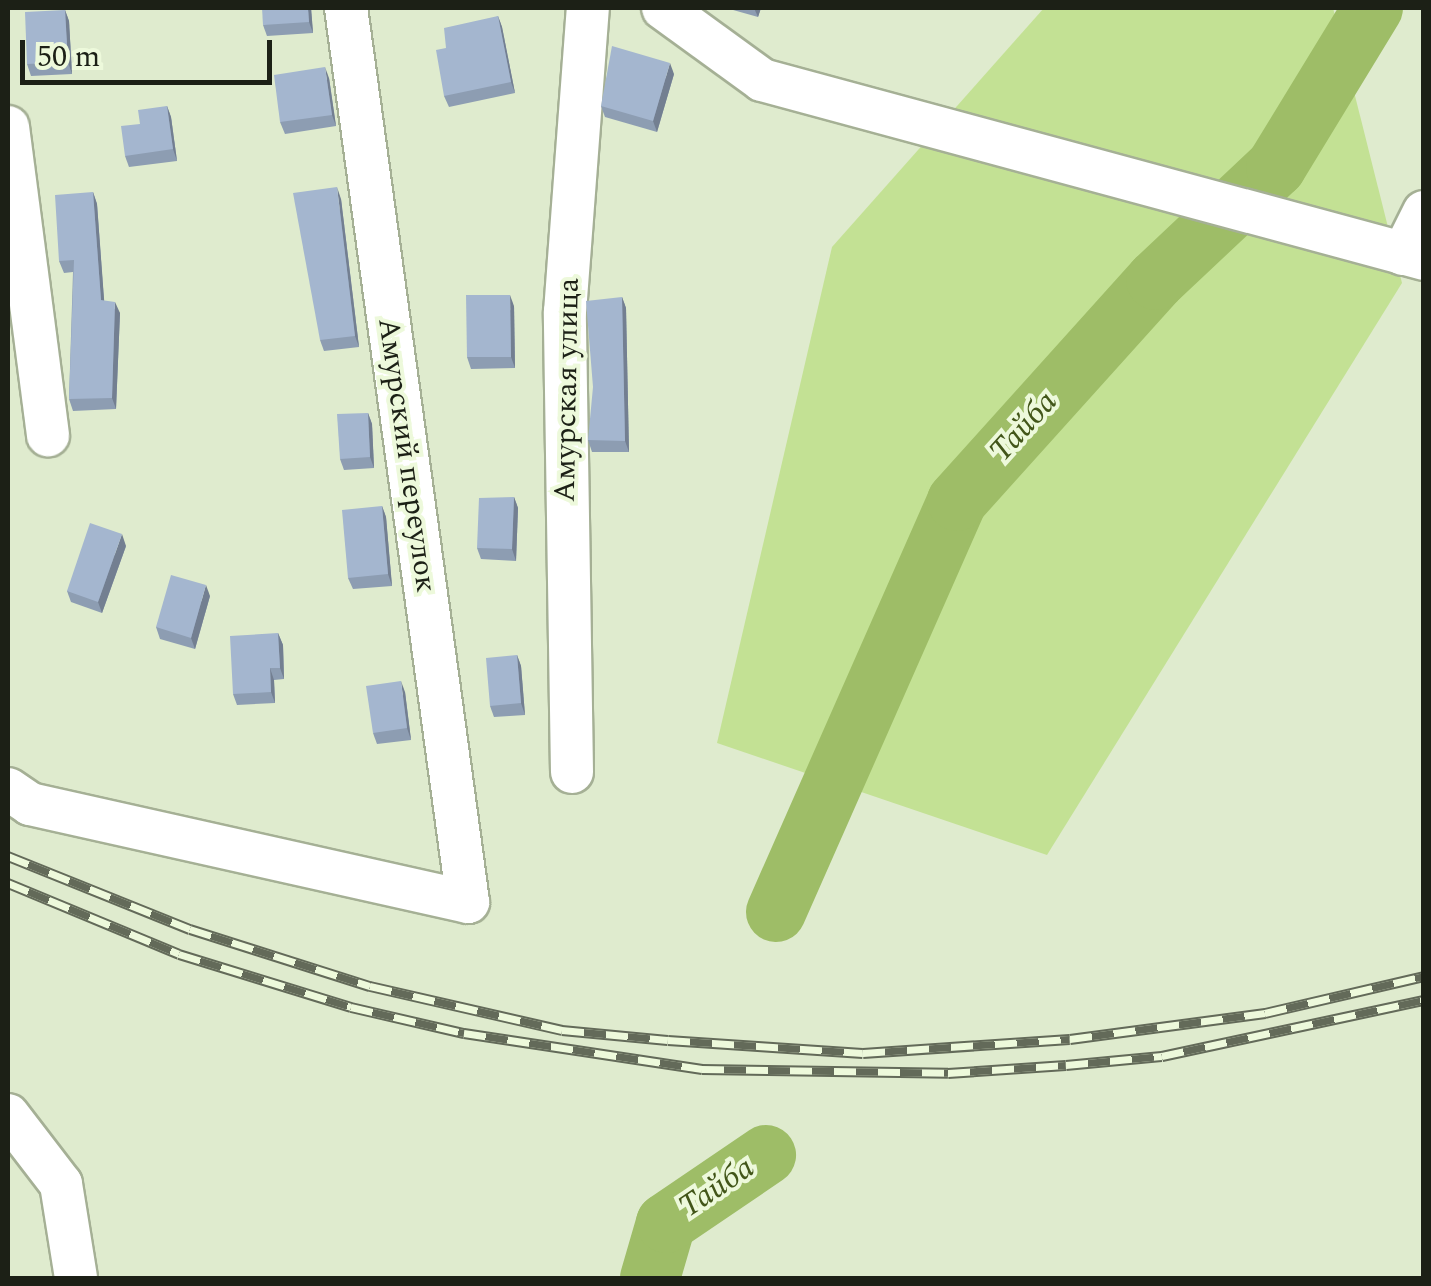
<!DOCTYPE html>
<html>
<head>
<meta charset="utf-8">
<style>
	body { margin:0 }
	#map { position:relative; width:1431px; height:1286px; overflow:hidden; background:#dfebce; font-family:Spectral,serif }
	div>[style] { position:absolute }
	.green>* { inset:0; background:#c3e194 }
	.river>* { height:60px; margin:-30px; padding:0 30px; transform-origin:30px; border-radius:30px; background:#9ebd67 }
	.roads { filter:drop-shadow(2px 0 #a5b095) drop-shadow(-2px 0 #a5b095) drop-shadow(0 2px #a5b095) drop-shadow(0 -2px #a5b095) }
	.minor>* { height:42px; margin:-21px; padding:0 21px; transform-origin:21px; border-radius:21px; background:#fff }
	.rail>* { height:11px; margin-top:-5.5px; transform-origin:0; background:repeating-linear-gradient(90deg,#edf9db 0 22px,#636a59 0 44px); box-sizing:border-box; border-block:2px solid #636a59 }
	.wall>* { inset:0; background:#8d9db2 }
	.shaded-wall>* { inset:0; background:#737f91 }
	.building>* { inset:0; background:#a4b6cf }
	span { translate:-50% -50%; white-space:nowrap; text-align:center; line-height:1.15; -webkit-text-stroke:8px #edf9db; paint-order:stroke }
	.street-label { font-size:30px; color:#1c2016 }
	.water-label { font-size:32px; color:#425619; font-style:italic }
	.frame { position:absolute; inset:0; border:10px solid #1c2016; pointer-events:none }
	.scale { position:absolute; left:20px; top:40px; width:252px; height:45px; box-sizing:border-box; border:5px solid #1c2016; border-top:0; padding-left:12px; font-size:30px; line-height:35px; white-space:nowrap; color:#1c2016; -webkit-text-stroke:8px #edf9db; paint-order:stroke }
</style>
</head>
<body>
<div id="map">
	<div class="green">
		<div style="clip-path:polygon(1044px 8px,1333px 8px,1402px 283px,1047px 855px,717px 743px,832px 247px)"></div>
	</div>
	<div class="river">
		<div style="left:776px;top:912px;width:449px;rotate:-66.2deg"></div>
		<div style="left:957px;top:501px;width:297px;rotate:-48deg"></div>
		<div style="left:1156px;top:280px;width:165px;rotate:-43.3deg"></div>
		<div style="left:1276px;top:167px;width:186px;rotate:-58.6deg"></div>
		<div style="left:650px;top:1278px;width:57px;rotate:-73.8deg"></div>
		<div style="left:666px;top:1223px;width:121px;rotate:-34.2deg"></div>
	</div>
	<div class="roads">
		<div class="minor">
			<div style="left:663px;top:8px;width:122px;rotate:36deg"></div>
			<div style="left:762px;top:80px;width:686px;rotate:15.13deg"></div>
			<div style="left:8px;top:127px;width:311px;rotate:82.6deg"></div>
			<div style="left:1403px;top:254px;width:47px;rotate:-63.4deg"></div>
			<div style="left:572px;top:772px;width:460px;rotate:-90.9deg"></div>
			<div style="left:565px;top:312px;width:305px;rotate:-85.7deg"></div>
			<div style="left:8px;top:789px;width:27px;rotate:34deg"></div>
			<div style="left:30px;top:804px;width:449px;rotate:12.6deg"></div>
			<div style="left:468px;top:902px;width:902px;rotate:-97.77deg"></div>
			<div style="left:8px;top:1115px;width:87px;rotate:52.5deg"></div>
			<div style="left:61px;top:1184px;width:95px;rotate:80.9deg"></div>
		</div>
	</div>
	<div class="rail">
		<div style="left:8px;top:856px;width:196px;rotate:21.9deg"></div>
		<div style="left:190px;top:929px;width:189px;rotate:17.6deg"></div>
		<div style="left:370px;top:986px;width:197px;rotate:12.9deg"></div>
		<div style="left:562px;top:1030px;width:106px;rotate:5.4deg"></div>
		<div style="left:668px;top:1040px;width:195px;rotate:3.8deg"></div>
		<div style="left:863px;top:1053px;width:207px;rotate:-3.9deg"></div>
		<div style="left:1070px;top:1039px;width:197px;rotate:-7.6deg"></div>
		<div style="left:1265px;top:1013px;width:163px;rotate:-13.1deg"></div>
		<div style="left:8px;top:883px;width:185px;rotate:22.5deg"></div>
		<div style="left:179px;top:954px;width:180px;rotate:17.1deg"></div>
		<div style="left:351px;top:1007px;width:116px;rotate:13deg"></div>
		<div style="left:464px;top:1033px;width:241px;rotate:8.6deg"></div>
		<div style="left:702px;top:1069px;width:246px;rotate:0.9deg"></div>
		<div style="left:948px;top:1073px;width:118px;rotate:-3.9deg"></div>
		<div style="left:1066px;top:1065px;width:96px;rotate:-5.4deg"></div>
		<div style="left:1162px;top:1056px;width:268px;rotate:-12.1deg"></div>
	</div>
	<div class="wall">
		<div style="clip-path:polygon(311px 8px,313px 33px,267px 36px,263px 25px)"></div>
		<div style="clip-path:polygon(726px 8px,761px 8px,758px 17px)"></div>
		<div style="clip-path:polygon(65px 10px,69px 21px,72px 74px,31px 76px,27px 64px)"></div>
		<div style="clip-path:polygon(498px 16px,502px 27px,515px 93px,449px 107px,444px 96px,446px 48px)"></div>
		<div style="clip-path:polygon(674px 74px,657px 132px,605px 117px,601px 106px)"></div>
		<div style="clip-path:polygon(329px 78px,336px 126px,285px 134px,280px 122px)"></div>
		<div style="clip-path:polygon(167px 106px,171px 117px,177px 161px,129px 167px,125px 156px,140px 124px)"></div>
		<div style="clip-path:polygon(93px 192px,97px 204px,104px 301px,120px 313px,116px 409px,73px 411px,69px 399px,73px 272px,64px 273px,59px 261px)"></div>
		<div style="clip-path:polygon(341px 199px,359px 347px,324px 351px,320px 340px)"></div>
		<div style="clip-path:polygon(622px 297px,626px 308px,629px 452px,592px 452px,588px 440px)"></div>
		<div style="clip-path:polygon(514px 306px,515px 368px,471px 369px,467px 357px)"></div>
		<div style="clip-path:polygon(368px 413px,372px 424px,374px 468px,344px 470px,340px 459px)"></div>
		<div style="clip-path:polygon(514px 497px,518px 508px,516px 561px,481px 559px,477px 548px)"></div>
		<div style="clip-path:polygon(382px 506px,386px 517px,392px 586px,353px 589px,348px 578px)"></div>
		<div style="clip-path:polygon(126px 546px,102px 613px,71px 602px,67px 591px)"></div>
		<div style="clip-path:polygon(210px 596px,195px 649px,160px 639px,156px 627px)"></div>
		<div style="clip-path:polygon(278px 633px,283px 645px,284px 679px,274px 680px,275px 703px,237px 705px,233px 694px)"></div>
		<div style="clip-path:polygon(517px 655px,521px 666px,525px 715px,494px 717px,490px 706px)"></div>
		<div style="clip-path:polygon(405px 692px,411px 740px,377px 744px,373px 733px)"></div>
	</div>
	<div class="shaded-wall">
		<div style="clip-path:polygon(308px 8px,311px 8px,313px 33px,309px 22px)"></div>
		<div style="clip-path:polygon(754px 8px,761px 8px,758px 17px)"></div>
		<div style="clip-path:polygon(65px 10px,69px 21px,72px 74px,68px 62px)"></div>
		<div style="clip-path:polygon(498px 16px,502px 27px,515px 93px,511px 82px)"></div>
		<div style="clip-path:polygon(670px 63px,674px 74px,657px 132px,653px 121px)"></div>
		<div style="clip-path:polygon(325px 67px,329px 78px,336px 126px,332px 115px)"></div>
		<div style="clip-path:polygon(167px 106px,171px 117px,177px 161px,173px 149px)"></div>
		<div style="clip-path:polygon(337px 187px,341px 199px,359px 347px,355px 336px)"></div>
		<div style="clip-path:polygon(93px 192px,97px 204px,105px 312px,101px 300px)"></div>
		<div style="clip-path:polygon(510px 295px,514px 306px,515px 368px,511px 357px)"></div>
		<div style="clip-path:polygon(622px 297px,626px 308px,629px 452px,625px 441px)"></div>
		<div style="clip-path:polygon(115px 302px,120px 313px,116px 409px,112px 398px)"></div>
		<div style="clip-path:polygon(368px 413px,372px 424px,374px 468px,370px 457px)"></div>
		<div style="clip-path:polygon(514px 497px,518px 508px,516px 561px,512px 549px)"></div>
		<div style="clip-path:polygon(382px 506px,386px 517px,392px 586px,388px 574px)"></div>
		<div style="clip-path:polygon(122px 534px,126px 546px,102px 613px,98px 602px)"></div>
		<div style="clip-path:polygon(206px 585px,210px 596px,195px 649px,191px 638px)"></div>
		<div style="clip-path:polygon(278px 633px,283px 645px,284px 679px,280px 668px)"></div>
		<div style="clip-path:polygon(517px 655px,521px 666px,525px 715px,521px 703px)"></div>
		<div style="clip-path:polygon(270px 668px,274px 680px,275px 703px,271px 692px)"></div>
		<div style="clip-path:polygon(401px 681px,405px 692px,411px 740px,407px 728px)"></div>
	</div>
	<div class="building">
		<div style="clip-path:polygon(262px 8px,308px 8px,309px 22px,263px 25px)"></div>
		<div style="clip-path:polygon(65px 10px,68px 62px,27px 64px,25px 12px)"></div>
		<div style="clip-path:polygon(498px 16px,511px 82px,444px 96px,436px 50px,446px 48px,444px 28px)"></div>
		<div style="clip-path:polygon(612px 46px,670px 63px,653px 121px,601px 106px)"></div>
		<div style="clip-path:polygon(325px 67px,332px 115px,280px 122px,274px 75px)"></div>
		<div style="clip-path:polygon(167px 106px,173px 149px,125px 156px,121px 126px,140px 124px,138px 110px)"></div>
		<div style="clip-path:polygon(337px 187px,355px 336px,320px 340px,293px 193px)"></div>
		<div style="clip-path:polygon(93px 192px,101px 300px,115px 302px,112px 398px,69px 399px,74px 260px,59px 261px,55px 195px)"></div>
		<div style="clip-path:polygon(466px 295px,510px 295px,511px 357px,467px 357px)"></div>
		<div style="clip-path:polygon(622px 297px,625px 441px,588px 440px,593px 387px,586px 301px)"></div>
		<div style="clip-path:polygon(368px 413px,370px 457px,340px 459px,337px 414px)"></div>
		<div style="clip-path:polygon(514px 497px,512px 549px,477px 548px,479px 498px)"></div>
		<div style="clip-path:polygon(382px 506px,388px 574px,348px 578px,342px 510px)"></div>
		<div style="clip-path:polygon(90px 523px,122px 534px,98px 602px,67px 591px)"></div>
		<div style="clip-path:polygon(171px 575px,206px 585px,191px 638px,156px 627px)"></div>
		<div style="clip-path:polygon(278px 633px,280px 668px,270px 668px,271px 692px,233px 694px,230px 636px)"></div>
		<div style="clip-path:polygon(517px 655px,521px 703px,490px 706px,486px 658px)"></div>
		<div style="clip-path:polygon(401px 681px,407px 728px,373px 733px,366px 686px)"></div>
	</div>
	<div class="street-label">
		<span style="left:567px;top:390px;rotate:-89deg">Амурская улица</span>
		<span style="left:407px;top:455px;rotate:82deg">Амурский переулок</span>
	</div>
	<div class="water-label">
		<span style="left:1024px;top:427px;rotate:-48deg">Тайба</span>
		<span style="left:717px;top:1188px;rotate:-34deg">Тайба</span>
	</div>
	<div class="frame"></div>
	<div class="scale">50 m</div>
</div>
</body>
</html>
